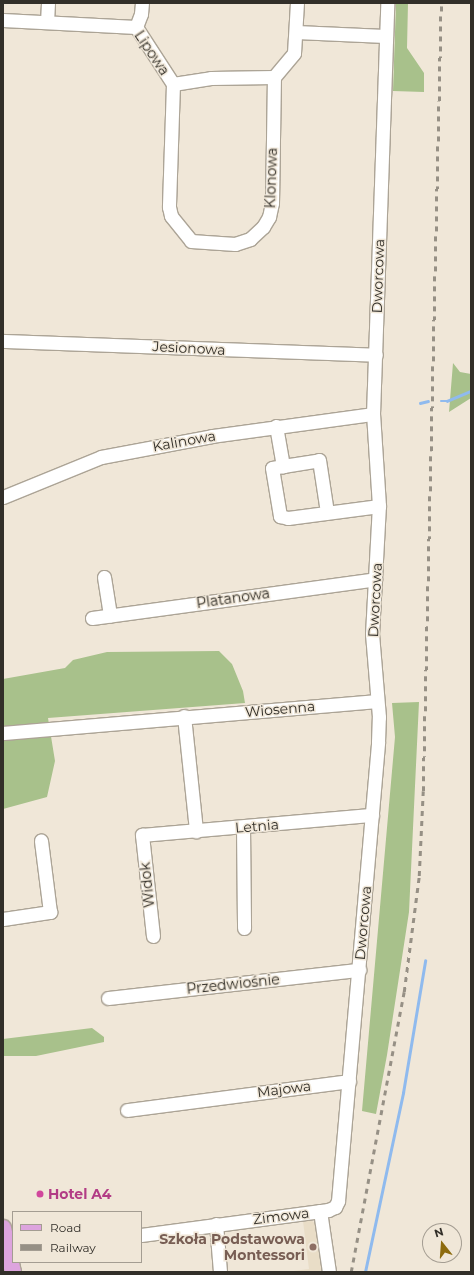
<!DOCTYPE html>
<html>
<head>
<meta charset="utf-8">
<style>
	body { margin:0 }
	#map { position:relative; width:474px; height:1275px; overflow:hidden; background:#f0e7d8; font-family:Montserrat,sans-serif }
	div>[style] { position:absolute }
	.built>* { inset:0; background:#e9ddc7 }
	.green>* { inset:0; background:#a8c18b }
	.stream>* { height:2.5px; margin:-1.25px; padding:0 1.25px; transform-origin:1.25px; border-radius:1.25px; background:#8fbaee }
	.roads { filter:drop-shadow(1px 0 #aca496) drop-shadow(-1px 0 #aca496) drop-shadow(0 1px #aca496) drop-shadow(0 -1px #aca496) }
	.minor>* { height:13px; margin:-6.5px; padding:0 6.5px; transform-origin:6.5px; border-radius:6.5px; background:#fff }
	.major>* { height:16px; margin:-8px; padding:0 8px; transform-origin:8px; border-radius:8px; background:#dda4de }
	.rail>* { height:2.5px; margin-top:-1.25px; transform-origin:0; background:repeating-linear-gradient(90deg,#969085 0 5px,transparent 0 10px) }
	.dots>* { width:11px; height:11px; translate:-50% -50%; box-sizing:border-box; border:2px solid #f0e7d8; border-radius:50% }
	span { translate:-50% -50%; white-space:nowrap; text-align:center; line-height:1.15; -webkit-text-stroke:3px #f0e7d8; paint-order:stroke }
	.street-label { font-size:14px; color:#322f29 }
	.hotel-label { font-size:14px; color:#b23c85; font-weight:700 }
	.left { translate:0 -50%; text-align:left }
	.education-label { font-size:14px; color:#785e54; font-weight:700 }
	.right { translate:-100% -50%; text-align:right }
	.frame { position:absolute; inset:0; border:4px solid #322f29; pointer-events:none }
	.legend { position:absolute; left:12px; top:1211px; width:130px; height:52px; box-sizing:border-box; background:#f0e7d8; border:1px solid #a49d92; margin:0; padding:5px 7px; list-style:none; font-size:12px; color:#322f29 }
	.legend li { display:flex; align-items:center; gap:8px; height:20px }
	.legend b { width:20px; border:1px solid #a49d92 }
	.north { position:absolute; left:422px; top:1223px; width:40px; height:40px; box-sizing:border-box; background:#f0e7d8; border:1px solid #a49d92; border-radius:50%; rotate:343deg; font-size:11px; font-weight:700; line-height:16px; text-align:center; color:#322f29 }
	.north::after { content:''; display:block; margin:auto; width:14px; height:18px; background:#8d6b0e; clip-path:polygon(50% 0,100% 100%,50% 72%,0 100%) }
</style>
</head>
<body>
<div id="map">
	<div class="built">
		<div style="clip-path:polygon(311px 1220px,317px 1225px,323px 1272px,286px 1272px,309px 1269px,303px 1221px)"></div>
	</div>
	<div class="green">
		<div style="clip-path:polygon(396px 3px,408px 3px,407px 48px,424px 73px,424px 92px,393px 91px)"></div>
		<div style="clip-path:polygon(453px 363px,460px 372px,471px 374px,471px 398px,449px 412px)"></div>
		<div style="clip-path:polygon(219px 651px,232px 664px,243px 691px,245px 703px,48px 718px,55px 761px,47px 797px,3px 809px,3px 679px,65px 668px,73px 660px,107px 652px)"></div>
		<div style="clip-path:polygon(419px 702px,409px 912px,387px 1055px,376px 1114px,362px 1111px,395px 737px,392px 703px)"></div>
		<div style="clip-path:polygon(92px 1028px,104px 1037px,104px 1042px,36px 1056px,3px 1056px,3px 1039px)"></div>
	</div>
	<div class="stream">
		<div style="left:441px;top:401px;width:6px"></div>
		<div style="left:447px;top:401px;width:26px;rotate:-23deg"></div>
		<div style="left:420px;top:403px;width:8px;rotate:-14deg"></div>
		<div style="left:365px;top:1272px;width:183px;rotate:-78deg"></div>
		<div style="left:403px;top:1093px;width:134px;rotate:-80.5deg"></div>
	</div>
	<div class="roads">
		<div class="minor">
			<div style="left:3px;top:20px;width:133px;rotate:3deg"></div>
			<div style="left:136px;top:27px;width:68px;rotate:57deg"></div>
			<div style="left:173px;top:84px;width:38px;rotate:-9deg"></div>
			<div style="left:211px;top:78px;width:63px;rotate:-0.9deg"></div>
			<div style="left:274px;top:77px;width:31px;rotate:-50deg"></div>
			<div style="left:294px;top:53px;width:50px;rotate:-86.6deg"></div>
			<div style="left:47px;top:22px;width:19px;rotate:-87deg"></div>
			<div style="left:136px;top:27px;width:14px;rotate:-69deg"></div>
			<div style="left:141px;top:14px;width:11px;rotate:-85deg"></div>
			<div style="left:296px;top:32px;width:89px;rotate:2.6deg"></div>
			<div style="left:173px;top:84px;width:123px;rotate:91.9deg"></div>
			<div style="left:169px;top:207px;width:9px;rotate:77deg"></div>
			<div style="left:171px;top:216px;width:32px;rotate:51deg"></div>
			<div style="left:191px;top:241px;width:44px;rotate:3.9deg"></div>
			<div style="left:235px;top:244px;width:16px;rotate:-18deg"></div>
			<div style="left:250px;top:239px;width:18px;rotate:-43deg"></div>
			<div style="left:263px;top:227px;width:12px;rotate:-59deg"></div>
			<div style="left:269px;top:217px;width:14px;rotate:-78deg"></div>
			<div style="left:272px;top:203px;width:126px;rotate:-89.1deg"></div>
			<div style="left:3px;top:341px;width:373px;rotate:2.1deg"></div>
			<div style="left:276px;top:426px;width:41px;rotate:80.1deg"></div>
			<div style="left:283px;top:466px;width:11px;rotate:170deg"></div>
			<div style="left:272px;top:468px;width:49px;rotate:80.5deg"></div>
			<div style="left:280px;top:516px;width:8px;rotate:14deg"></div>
			<div style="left:288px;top:518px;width:92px;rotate:-7.5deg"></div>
			<div style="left:283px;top:466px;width:36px;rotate:-9deg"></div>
			<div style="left:319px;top:460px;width:53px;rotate:81.3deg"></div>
			<div style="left:3px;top:497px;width:106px;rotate:-22.2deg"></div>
			<div style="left:101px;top:457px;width:113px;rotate:-10.7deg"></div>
			<div style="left:212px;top:436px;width:162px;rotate:-7.8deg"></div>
			<div style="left:104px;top:577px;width:39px;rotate:81deg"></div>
			<div style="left:92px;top:618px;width:286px;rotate:-7.8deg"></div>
			<div style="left:184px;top:716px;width:116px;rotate:84deg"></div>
			<div style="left:3px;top:733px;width:375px;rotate:-4.9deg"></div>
			<div style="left:243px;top:827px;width:101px;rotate:89.4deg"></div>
			<div style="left:3px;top:919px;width:48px;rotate:-8.5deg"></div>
			<div style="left:50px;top:912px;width:72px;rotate:-97.2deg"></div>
			<div style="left:153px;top:936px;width:102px;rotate:-96.2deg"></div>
			<div style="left:142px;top:835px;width:231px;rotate:-5deg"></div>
			<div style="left:108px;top:998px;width:253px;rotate:-6.4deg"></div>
			<div style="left:127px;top:1110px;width:224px;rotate:-7.4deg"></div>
			<div style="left:320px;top:1211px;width:62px;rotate:81.6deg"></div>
			<div style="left:216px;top:1224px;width:48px;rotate:85.2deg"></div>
			<div style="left:141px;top:1235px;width:189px;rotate:-7.6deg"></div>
			<div style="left:328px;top:1210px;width:8px;rotate:-23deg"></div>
			<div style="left:335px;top:1207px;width:7px;rotate:-63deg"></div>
			<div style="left:338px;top:1201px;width:461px;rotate:-85deg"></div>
			<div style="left:378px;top:742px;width:25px;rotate:-88deg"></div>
			<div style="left:379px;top:717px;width:83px;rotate:-94.8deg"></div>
			<div style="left:372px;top:634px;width:128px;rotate:-86.9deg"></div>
			<div style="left:379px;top:506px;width:92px;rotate:-93.7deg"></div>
			<div style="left:373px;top:414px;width:411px;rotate:-88deg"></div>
		</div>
		<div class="major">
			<div style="left:3px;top:1228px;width:45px;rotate:77.2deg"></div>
		</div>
	</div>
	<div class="rail">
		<div style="left:351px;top:1272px;width:285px;rotate:-79.3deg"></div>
		<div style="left:404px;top:992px;width:117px;rotate:-82.6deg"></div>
		<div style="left:419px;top:876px;width:85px;rotate:-87.3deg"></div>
		<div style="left:423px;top:791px;width:788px;rotate:-88.69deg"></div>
	</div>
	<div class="dots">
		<div style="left:40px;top:1194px;background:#d1479c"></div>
		<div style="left:313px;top:1247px;background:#8d6e63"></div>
	</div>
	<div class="street-label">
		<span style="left:152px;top:53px;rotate:56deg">Lipowa</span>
		<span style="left:271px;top:178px;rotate:-88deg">Klonowa</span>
		<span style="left:378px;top:276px;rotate:-88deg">Dworcowa</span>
		<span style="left:189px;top:348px;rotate:3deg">Jesionowa</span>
		<span style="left:184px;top:441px;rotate:-10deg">Kalinowa</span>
		<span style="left:233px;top:598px;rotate:-8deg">Platanowa</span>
		<span style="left:375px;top:600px;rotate:-87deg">Dworcowa</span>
		<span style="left:280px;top:709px;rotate:-5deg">Wiosenna</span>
		<span style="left:257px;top:826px;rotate:-5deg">Letnia</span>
		<span style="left:147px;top:885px;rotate:-96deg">Widok</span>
		<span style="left:363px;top:923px;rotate:-85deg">Dworcowa</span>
		<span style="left:233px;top:984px;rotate:-6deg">Przedwiośnie</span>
		<span style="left:284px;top:1089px;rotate:-7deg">Majowa</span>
		<span style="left:281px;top:1216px;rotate:-7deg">Zimowa</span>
	</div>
	<div class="hotel-label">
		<span class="left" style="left:48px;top:1194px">Hotel A4</span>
	</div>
	<div class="education-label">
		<span class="right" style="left:305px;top:1247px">Szkoła Podstawowa<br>Montessori</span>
	</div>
	<div class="frame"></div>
	<ul class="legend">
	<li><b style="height:5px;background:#dda4de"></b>Road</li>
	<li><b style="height:5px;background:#969085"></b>Railway</li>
	</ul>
	<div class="north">N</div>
</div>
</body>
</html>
